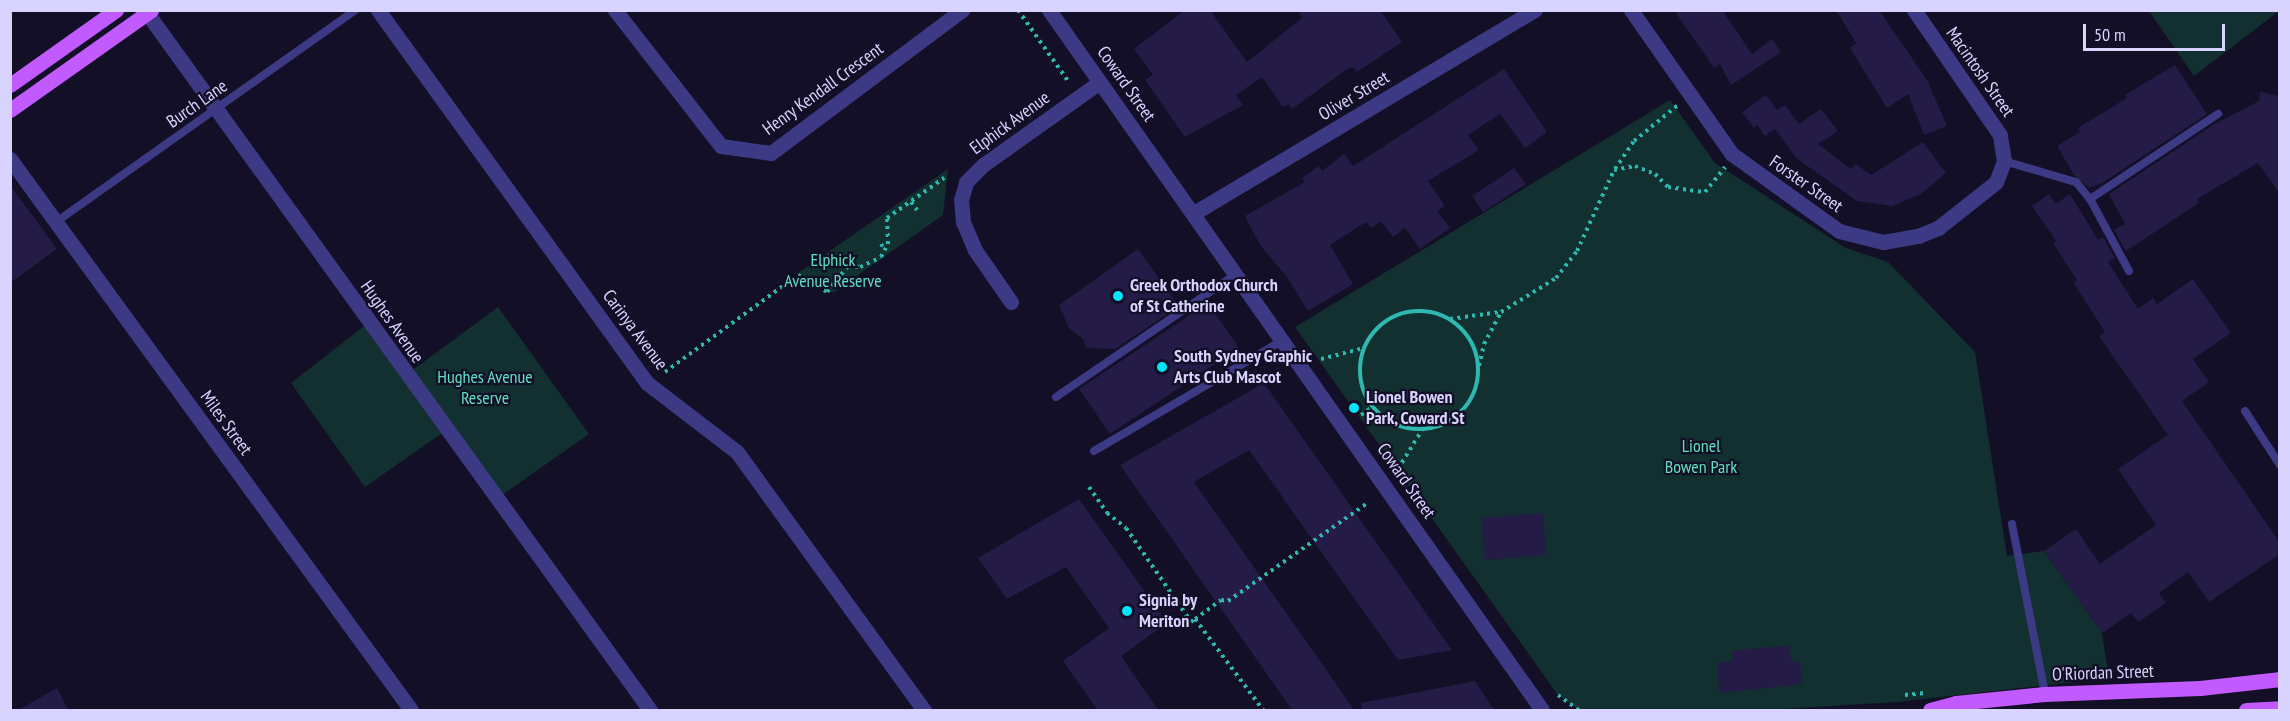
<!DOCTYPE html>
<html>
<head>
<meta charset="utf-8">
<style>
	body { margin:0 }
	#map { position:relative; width:2290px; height:721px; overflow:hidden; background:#130f26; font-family:"PT Sans Narrow",sans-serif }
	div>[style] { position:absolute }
	.green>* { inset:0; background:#12302f }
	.building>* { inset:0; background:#241b47 }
	.path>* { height:4px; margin-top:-2px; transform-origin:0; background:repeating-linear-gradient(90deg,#2fb8b0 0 3px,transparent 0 7.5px) }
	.path>.ring { margin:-2px; padding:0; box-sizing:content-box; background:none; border:4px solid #2fb8b0; border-radius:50% }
	.service>* { height:8px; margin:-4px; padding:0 4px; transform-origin:4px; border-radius:4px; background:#3d3a85 }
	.minor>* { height:15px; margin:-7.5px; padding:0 7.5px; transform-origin:7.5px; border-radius:7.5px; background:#3d3a85 }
	.tertiary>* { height:15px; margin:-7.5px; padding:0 7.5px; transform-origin:7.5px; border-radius:7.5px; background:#3d3a85 }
	.primary>* { height:15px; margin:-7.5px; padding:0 7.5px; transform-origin:7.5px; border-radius:7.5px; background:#c25bff }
	.dots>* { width:16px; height:16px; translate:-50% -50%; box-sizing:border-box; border:3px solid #130f26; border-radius:50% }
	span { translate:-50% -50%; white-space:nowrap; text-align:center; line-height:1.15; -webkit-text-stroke:4.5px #130f26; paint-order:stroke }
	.street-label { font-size:18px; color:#d9d4ff }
	.park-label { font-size:18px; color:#5fe0c0 }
	.poi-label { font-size:18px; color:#d9d4ff; font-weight:700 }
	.left { translate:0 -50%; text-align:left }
	.frame { position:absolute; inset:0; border:12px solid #d9d4ff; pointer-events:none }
	.scale { position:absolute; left:2083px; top:24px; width:142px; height:27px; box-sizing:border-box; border:3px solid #d9d4ff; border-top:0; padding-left:8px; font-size:18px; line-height:21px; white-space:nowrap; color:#d9d4ff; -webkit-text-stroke:4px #130f26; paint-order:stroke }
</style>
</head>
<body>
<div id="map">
	<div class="green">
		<div style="clip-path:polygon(2149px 11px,2279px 11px,2194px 76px)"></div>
		<div style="clip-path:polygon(1670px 100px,1715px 163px,1846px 248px,1888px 262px,1975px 352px,2007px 556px,2044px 551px,2102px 633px,2109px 678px,1897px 702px,1766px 710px,1579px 710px,1558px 695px,1295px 327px)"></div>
		<div style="clip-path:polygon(948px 169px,943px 215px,833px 293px,798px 273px)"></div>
		<div style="clip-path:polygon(498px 307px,589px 434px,495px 500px,445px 431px,365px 487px,291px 383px,368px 323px,406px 375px)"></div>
	</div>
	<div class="building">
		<div style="clip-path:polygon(1185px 10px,1210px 10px,1247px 62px,1302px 18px,1297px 10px,1380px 10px,1402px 42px,1357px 72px,1353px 67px,1347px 69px,1292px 109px,1289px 104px,1283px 107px,1262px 77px,1236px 95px,1243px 105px,1185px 137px,1145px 80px,1153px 75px,1134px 49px)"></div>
		<div style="clip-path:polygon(1674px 10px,1722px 10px,1752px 54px,1772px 39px,1781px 52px,1731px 85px,1720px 64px,1714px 68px)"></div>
		<div style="clip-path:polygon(1836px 10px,1879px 10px,1927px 80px,1947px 126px,1924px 135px,1908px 94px,1887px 108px,1850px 48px,1856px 43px)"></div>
		<div style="clip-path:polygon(2175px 65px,2207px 114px,2102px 183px,2089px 188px,2074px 175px,2057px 146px,2080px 132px,2078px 128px,2127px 98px,2125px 95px)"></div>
		<div style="clip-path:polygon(1504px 69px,1547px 132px,1525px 148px,1500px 114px,1468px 135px,1479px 150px,1428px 181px,1445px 206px,1437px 211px,1450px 228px,1420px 249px,1405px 228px,1393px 237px,1381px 221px,1371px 228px,1366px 222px,1330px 245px,1353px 284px,1308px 311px,1287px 277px,1260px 245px,1245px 216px,1305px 182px,1302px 178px,1319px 166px,1322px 171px,1344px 154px,1353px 166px)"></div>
		<div style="clip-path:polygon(2260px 92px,2280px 96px,2280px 194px,2258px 163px,2197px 199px,2199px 203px,2126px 251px,2114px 230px,2125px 224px,2109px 194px,2213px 125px,2259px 101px)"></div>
		<div style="clip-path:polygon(1766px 95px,1777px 110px,1785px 105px,1799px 124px,1821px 109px,1838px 131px,1818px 144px,1851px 169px,1856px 164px,1871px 175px,1923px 142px,1946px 173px,1921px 194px,1892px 206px,1857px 201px,1796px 158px,1775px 129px,1765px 136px,1757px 125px,1754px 128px,1742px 112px)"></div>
		<div style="clip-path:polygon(1514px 168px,1526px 184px,1483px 212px,1472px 196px)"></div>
		<div style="clip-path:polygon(10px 185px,57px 249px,10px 283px)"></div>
		<div style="clip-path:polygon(2049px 194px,2056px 204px,2070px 194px,2098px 240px,2103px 237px,2115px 258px,2108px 262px,2138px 309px,2153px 298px,2157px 304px,2193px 279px,2231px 333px,2193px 359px,2209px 382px,2182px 401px,2280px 543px,2280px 554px,2209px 602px,2188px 572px,2159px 593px,2166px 603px,2138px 622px,2131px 613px,2102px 633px,2044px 551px,2076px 529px,2100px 564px,2156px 525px,2118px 469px,2168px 435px,2099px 336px,2105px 332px,2073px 282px,2077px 280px,2053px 243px,2056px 241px,2032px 206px)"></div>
		<div style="clip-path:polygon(1138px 249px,1179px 306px,1115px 349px,1086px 348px,1083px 339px,1069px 328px,1059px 305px)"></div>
		<div style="clip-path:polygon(1208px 303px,1239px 348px,1110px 434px,1079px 389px)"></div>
		<div style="clip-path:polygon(1264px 383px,1452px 650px,1398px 660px,1249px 450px,1194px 482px,1355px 711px,1293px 711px,1120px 465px)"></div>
		<div style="clip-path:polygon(1079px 499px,1167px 623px,1121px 656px,1159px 711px,1098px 711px,1063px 661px,1109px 628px,1066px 567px,1007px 599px,978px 558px)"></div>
		<div style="clip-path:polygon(1543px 513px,1546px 555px,1485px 560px,1481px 518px)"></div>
		<div style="clip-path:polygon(1789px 645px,1791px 662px,1800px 661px,1802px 684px,1720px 693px,1717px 663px,1732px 661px,1731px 651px)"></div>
		<div style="clip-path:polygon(1475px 681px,1495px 711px,1362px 711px,1361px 703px)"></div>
		<div style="clip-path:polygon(57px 688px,69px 711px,17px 711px)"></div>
	</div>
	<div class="path">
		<div style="left:1018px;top:10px;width:87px;rotate:54.8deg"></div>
		<div style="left:1615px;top:169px;width:34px;rotate:-56deg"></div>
		<div style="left:1634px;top:141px;width:57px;rotate:-39.3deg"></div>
		<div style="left:911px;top:202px;width:10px;rotate:53deg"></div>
		<div style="left:881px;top:244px;width:7px;rotate:56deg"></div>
		<div class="ring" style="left:1360px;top:311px;width:114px;height:114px"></div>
		<div style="left:1450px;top:319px;width:50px;rotate:-8deg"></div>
		<div style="left:1321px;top:359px;width:44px;rotate:-14.3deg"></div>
		<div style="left:1479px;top:366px;width:23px;rotate:-77deg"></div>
		<div style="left:1484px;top:344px;width:36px;rotate:-62deg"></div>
		<div style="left:1501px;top:312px;width:65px;rotate:-31.7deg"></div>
		<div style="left:1556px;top:278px;width:34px;rotate:-52deg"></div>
		<div style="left:1577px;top:251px;width:89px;rotate:-65.4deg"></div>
		<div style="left:1614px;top:170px;width:21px;rotate:-11deg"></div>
		<div style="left:1635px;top:166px;width:22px;rotate:22deg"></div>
		<div style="left:1655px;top:174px;width:18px;rotate:45deg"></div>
		<div style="left:1668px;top:187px;width:37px;rotate:8deg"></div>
		<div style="left:1705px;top:192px;width:32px;rotate:-51deg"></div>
		<div style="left:665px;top:372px;width:165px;rotate:-36.1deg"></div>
		<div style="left:798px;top:275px;width:34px;rotate:30deg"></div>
		<div style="left:827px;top:292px;width:33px;rotate:-51deg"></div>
		<div style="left:848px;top:266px;width:12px;rotate:5deg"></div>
		<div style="left:860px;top:267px;width:23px;rotate:-25deg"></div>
		<div style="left:881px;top:257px;width:15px;rotate:-62deg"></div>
		<div style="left:888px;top:244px;width:26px;rotate:-92deg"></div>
		<div style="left:887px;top:218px;width:70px;rotate:-35.1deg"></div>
		<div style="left:1361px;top:415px;width:14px;rotate:-36deg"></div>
		<div style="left:1398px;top:469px;width:46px;rotate:-58.4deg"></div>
		<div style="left:1089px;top:487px;width:32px;rotate:55deg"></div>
		<div style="left:1107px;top:513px;width:24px;rotate:38deg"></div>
		<div style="left:1126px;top:528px;width:114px;rotate:55.3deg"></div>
		<div style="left:1191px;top:622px;width:5px;rotate:-37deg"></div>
		<div style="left:1195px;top:619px;width:114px;rotate:53.2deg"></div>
		<div style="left:1195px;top:619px;width:32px;rotate:-36deg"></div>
		<div style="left:1221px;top:600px;width:7px;rotate:8deg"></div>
		<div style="left:1228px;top:601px;width:169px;rotate:-35.1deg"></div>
		<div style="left:1558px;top:695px;width:26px;rotate:36deg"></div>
		<div style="left:1905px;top:695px;width:20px;rotate:-6deg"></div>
	</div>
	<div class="service">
		<div style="left:2004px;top:161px;width:75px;rotate:16.3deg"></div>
		<div style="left:2076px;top:182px;width:22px;rotate:51deg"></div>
		<div style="left:56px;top:222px;width:367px;rotate:-35.3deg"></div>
		<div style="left:2129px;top:271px;width:82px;rotate:-118.4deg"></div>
		<div style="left:2090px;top:199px;width:154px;rotate:-33.6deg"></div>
		<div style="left:1056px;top:397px;width:218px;rotate:-34.3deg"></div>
		<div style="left:2245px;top:411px;width:64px;rotate:57.1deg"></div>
		<div style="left:1094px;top:451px;width:219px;rotate:-30.4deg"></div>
		<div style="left:2012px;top:524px;width:173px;rotate:79deg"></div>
	</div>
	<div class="minor">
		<div style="left:378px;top:10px;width:460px;rotate:54.2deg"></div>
		<div style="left:647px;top:383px;width:113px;rotate:37.5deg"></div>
		<div style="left:737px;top:452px;width:319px;rotate:54.1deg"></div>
		<div style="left:615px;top:10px;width:172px;rotate:52.1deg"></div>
		<div style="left:721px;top:146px;width:50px;rotate:8deg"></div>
		<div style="left:771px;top:153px;width:239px;rotate:-36.8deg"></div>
		<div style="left:1631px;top:10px;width:176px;rotate:55deg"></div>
		<div style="left:1732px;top:154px;width:132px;rotate:35.7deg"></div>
		<div style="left:1839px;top:231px;width:45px;rotate:14deg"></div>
		<div style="left:1883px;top:242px;width:36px;rotate:-10deg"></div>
		<div style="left:1918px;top:236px;width:22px;rotate:-22deg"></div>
		<div style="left:1938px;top:228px;width:74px;rotate:-38.4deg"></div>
		<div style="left:1996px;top:182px;width:22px;rotate:-69deg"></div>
		<div style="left:2004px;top:161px;width:26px;rotate:-99deg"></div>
		<div style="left:2000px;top:135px;width:152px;rotate:-124.5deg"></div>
		<div style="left:147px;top:13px;width:860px;rotate:54.18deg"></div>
		<div style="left:10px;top:159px;width:681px;rotate:53.95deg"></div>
		<div style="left:1194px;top:213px;width:397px;rotate:-30.8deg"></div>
		<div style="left:1011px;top:302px;width:63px;rotate:-124.7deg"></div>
		<div style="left:975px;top:250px;width:30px;rotate:-113deg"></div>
		<div style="left:963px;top:222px;width:22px;rotate:-95deg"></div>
		<div style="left:961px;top:200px;width:19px;rotate:-74deg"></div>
		<div style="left:966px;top:182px;width:24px;rotate:-45deg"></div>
		<div style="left:983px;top:165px;width:143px;rotate:-35.4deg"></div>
	</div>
	<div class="tertiary">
		<div style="left:1049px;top:10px;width:856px;rotate:54.84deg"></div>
	</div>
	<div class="primary">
		<div style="left:10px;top:85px;width:130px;rotate:-35.3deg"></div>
		<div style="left:10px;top:110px;width:173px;rotate:-35.3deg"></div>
		<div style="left:1930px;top:710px;width:27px;rotate:-15deg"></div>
		<div style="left:1956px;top:703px;width:89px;rotate:-5.8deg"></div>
		<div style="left:2045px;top:694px;width:155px;rotate:-2.2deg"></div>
		<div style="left:2200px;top:688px;width:81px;rotate:-6.4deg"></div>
		<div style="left:2246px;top:710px;width:34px;rotate:-3deg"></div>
	</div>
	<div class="dots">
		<div style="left:1118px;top:296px;background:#00e5ff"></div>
		<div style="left:1162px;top:367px;background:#00e5ff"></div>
		<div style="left:1354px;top:408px;background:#00e5ff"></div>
		<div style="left:1127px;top:611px;background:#00e5ff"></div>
	</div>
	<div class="street-label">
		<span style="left:1980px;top:72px;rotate:55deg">Macintosh Street</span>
		<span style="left:1126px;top:84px;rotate:55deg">Coward Street</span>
		<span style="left:823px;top:89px;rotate:-36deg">Henry Kendall Crescent</span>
		<span style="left:1354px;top:96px;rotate:-31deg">Oliver Street</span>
		<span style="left:197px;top:104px;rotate:-35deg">Burch Lane</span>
		<span style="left:1010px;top:123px;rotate:-36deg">Elphick Avenue</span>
		<span style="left:1806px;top:184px;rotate:35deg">Forster Street</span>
		<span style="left:392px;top:322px;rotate:55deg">Hughes Avenue</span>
		<span style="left:635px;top:330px;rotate:53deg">Carinya Avenue</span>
		<span style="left:226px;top:423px;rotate:54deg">Miles Street</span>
		<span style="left:1406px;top:481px;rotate:55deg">Coward Street</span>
		<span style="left:2103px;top:673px;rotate:-2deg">O'Riordan Street</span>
	</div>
	<div class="park-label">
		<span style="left:833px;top:271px">Elphick<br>Avenue Reserve</span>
		<span style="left:485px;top:388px">Hughes Avenue<br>Reserve</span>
		<span style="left:1701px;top:457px">Lionel<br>Bowen Park</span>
	</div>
	<div class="poi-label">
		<span class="left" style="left:1130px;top:296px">Greek Orthodox Church<br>of St Catherine</span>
		<span class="left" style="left:1174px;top:367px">South Sydney Graphic<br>Arts Club Mascot</span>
		<span class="left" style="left:1366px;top:408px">Lionel Bowen<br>Park, Coward St</span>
		<span class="left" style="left:1139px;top:611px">Signia by<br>Meriton</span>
	</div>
	<div class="frame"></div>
	<div class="scale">50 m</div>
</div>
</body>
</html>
